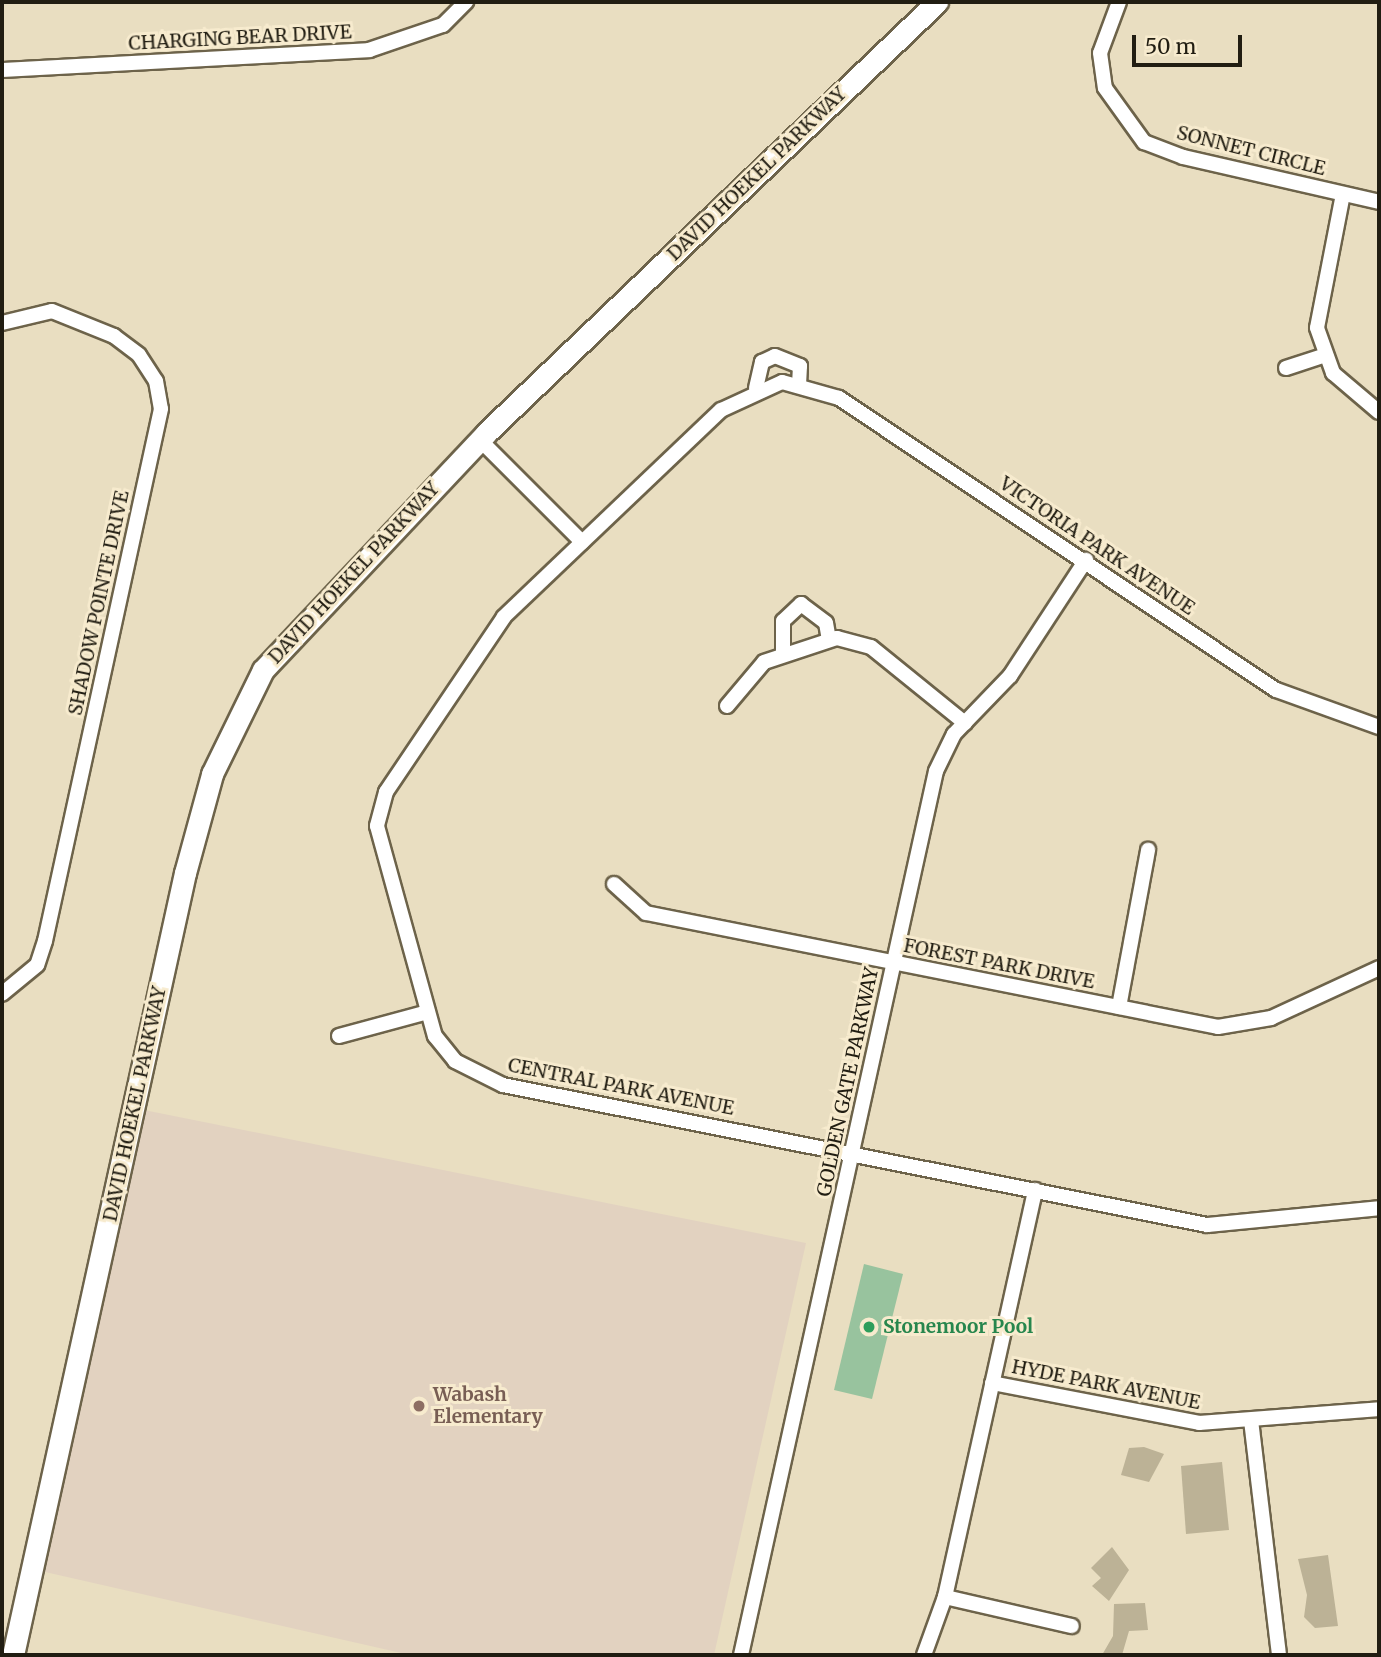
<!DOCTYPE html>
<html>
<head>
<meta charset="utf-8">
<style>
	body { margin:0 }
	#map { position:relative; width:1381px; height:1657px; overflow:hidden; background:#e9dec1; font-family:Merriweather,serif }
	div>[style] { position:absolute }
	.education>* { inset:0; background:#e2d2c0 }
	.green>* { inset:0; background:#98c39e }
	.building>* { inset:0; background:#bcb296 }
	.roads { filter:drop-shadow(2px 0 #6d634a) drop-shadow(-2px 0 #6d634a) drop-shadow(0 2px #6d634a) drop-shadow(0 -2px #6d634a) }
	.minor>* { height:14px; margin:-7px; padding:0 7px; transform-origin:7px; border-radius:7px; background:#fff }
	.secondary>* { height:21px; margin:-10.5px; padding:0 10.5px; transform-origin:10.5px; border-radius:10.5px; background:#fff }
	.dots>* { width:19px; height:19px; translate:-50% -50%; box-sizing:border-box; border:4px solid #f7ebce; border-radius:50% }
	span { translate:-50% -50%; white-space:nowrap; text-align:center; line-height:1.15; -webkit-text-stroke:6px #f7ebce; paint-order:stroke }
	.street-label { font-size:19px; color:#211d12 }
	.leisure-label { font-size:19px; color:#27864d; font-weight:700 }
	.left { translate:0 -50%; text-align:left }
	.education-label { font-size:19px; color:#785e54; font-weight:700 }
	.frame { position:absolute; inset:0; border:4px solid #211d12; pointer-events:none }
	.scale { position:absolute; left:1132px; top:35px; width:110px; height:32px; box-sizing:border-box; border:4px solid #211d12; border-top:0; padding-left:9px; font-size:21px; line-height:24px; white-space:nowrap; color:#211d12; -webkit-text-stroke:5px #f7ebce; paint-order:stroke }
</style>
</head>
<body>
<div id="map">
	<div class="education">
		<div style="clip-path:polygon(134px 1108px,806px 1243px,714px 1655px,410px 1655px,32px 1569px)"></div>
	</div>
	<div class="green">
		<div style="clip-path:polygon(864px 1264px,903px 1274px,872px 1399px,834px 1390px)"></div>
	</div>
	<div class="building">
		<div style="clip-path:polygon(1144px 1447px,1164px 1454px,1149px 1482px,1121px 1475px,1129px 1448px)"></div>
		<div style="clip-path:polygon(1222px 1462px,1229px 1530px,1186px 1534px,1181px 1466px)"></div>
		<div style="clip-path:polygon(1112px 1547px,1129px 1570px,1109px 1601px,1092px 1586px,1101px 1578px,1091px 1568px)"></div>
		<div style="clip-path:polygon(1328px 1555px,1338px 1626px,1315px 1628px,1304px 1617px,1307px 1595px,1298px 1559px)"></div>
		<div style="clip-path:polygon(1145px 1603px,1148px 1630px,1129px 1631px,1122px 1655px,1102px 1655px,1113px 1636px,1114px 1604px)"></div>
	</div>
	<div class="roads">
		<div class="minor">
			<div style="left:1119px;top:2px;width:54px;rotate:110.4deg"></div>
			<div style="left:1100px;top:53px;width:35px;rotate:82deg"></div>
			<div style="left:1105px;top:88px;width:67px;rotate:54.2deg"></div>
			<div style="left:1144px;top:142px;width:42px;rotate:21deg"></div>
			<div style="left:1183px;top:157px;width:201px;rotate:12.9deg"></div>
			<div style="left:2px;top:70px;width:368px;rotate:-3.1deg"></div>
			<div style="left:369px;top:50px;width:78px;rotate:-18.7deg"></div>
			<div style="left:443px;top:25px;width:33px;rotate:-45deg"></div>
			<div style="left:1343px;top:194px;width:136px;rotate:101deg"></div>
			<div style="left:1317px;top:328px;width:48px;rotate:70.4deg"></div>
			<div style="left:1333px;top:373px;width:60px;rotate:40.3deg"></div>
			<div style="left:2px;top:323px;width:51px;rotate:-13.5deg"></div>
			<div style="left:52px;top:311px;width:67px;rotate:22deg"></div>
			<div style="left:114px;top:336px;width:31px;rotate:37deg"></div>
			<div style="left:139px;top:355px;width:31px;rotate:57deg"></div>
			<div style="left:156px;top:381px;width:28px;rotate:80deg"></div>
			<div style="left:161px;top:409px;width:544px;rotate:102.3deg"></div>
			<div style="left:45px;top:941px;width:25px;rotate:108deg"></div>
			<div style="left:37px;top:965px;width:45px;rotate:140.4deg"></div>
			<div style="left:1286px;top:368px;width:39px;rotate:-18deg"></div>
			<div style="left:756px;top:388px;width:27px;rotate:-77deg"></div>
			<div style="left:762px;top:362px;width:14px;rotate:-25deg"></div>
			<div style="left:775px;top:356px;width:27px;rotate:22deg"></div>
			<div style="left:800px;top:366px;width:18px;rotate:93deg"></div>
			<div style="left:481px;top:441px;width:143px;rotate:45deg"></div>
			<div style="left:783px;top:653px;width:32px;rotate:-90deg"></div>
			<div style="left:783px;top:621px;width:25px;rotate:-43deg"></div>
			<div style="left:801px;top:604px;width:31px;rotate:37deg"></div>
			<div style="left:826px;top:623px;width:17px;rotate:80deg"></div>
			<div style="left:727px;top:706px;width:57px;rotate:-49.9deg"></div>
			<div style="left:764px;top:662px;width:77px;rotate:-18.2deg"></div>
			<div style="left:837px;top:638px;width:35px;rotate:15deg"></div>
			<div style="left:871px;top:647px;width:121px;rotate:39deg"></div>
			<div style="left:1379px;top:727px;width:109px;rotate:-160.2deg"></div>
			<div style="left:1276px;top:690px;width:526px;rotate:-146.25deg"></div>
			<div style="left:839px;top:398px;width:59px;rotate:-164.3deg"></div>
			<div style="left:782px;top:382px;width:67px;rotate:155.3deg"></div>
			<div style="left:721px;top:410px;width:300px;rotate:136.4deg"></div>
			<div style="left:504px;top:617px;width:211px;rotate:124deg"></div>
			<div style="left:386px;top:792px;width:35px;rotate:105deg"></div>
			<div style="left:377px;top:826px;width:218px;rotate:74.6deg"></div>
			<div style="left:435px;top:1036px;width:32px;rotate:51deg"></div>
			<div style="left:455px;top:1061px;width:54px;rotate:26.6deg"></div>
			<div style="left:503px;top:1085px;width:718px;rotate:11.25deg"></div>
			<div style="left:1207px;top:1225px;width:173px;rotate:-5.6deg"></div>
			<div style="left:614px;top:884px;width:43px;rotate:42.2deg"></div>
			<div style="left:646px;top:913px;width:583px;rotate:11.27deg"></div>
			<div style="left:1218px;top:1027px;width:54px;rotate:-9.6deg"></div>
			<div style="left:1271px;top:1018px;width:119px;rotate:-24.8deg"></div>
			<div style="left:1119px;top:1007px;width:160px;rotate:-79.5deg"></div>
			<div style="left:339px;top:1036px;width:92px;rotate:-15.1deg"></div>
			<div style="left:992px;top:1383px;width:211px;rotate:10.9deg"></div>
			<div style="left:1199px;top:1423px;width:181px;rotate:-4.4deg"></div>
			<div style="left:1251px;top:1420px;width:237px;rotate:83.2deg"></div>
			<div style="left:945px;top:1597px;width:130px;rotate:12.9deg"></div>
			<div style="left:741px;top:1655px;width:905px;rotate:-77.56deg"></div>
			<div style="left:936px;top:771px;width:41px;rotate:-64.1deg"></div>
			<div style="left:954px;top:734px;width:81px;rotate:-46deg"></div>
			<div style="left:1010px;top:676px;width:139px;rotate:-56.8deg"></div>
			<div style="left:924px;top:1655px;width:62px;rotate:-70.1deg"></div>
			<div style="left:945px;top:1597px;width:417px;rotate:-77.5deg"></div>
		</div>
		<div class="secondary">
			<div style="left:13px;top:1655px;width:801px;rotate:-77.6deg"></div>
			<div style="left:185px;top:873px;width:103px;rotate:-74.7deg"></div>
			<div style="left:212px;top:774px;width:116px;rotate:-63.9deg"></div>
			<div style="left:263px;top:670px;width:325px;rotate:-46.7deg"></div>
			<div style="left:486px;top:433px;width:624px;rotate:-43.7deg"></div>
		</div>
	</div>
	<div class="dots">
		<div style="left:869px;top:1327px;background:#2e9e5b"></div>
		<div style="left:419px;top:1406px;background:#8d6e63"></div>
	</div>
	<div class="street-label">
		<span style="left:240px;top:38px;rotate:-3deg">CHARGING BEAR DRIVE</span>
		<span style="left:1251px;top:151px;rotate:14deg">SONNET CIRCLE</span>
		<span style="left:757px;top:174px;rotate:-44deg">DAVID HOEKEL PARKWAY</span>
		<span style="left:1097px;top:546px;rotate:34deg">VICTORIA PARK AVENUE</span>
		<span style="left:354px;top:573px;rotate:-47deg">DAVID HOEKEL PARKWAY</span>
		<span style="left:99px;top:603px;rotate:-78deg">SHADOW POINTE DRIVE</span>
		<span style="left:999px;top:964px;rotate:11deg">FOREST PARK DRIVE</span>
		<span style="left:848px;top:1082px;rotate:-78deg">GOLDEN GATE PARKWAY</span>
		<span style="left:621px;top:1087px;rotate:11deg">CENTRAL PARK AVENUE</span>
		<span style="left:135px;top:1104px;rotate:-78deg">DAVID HOEKEL PARKWAY</span>
		<span style="left:1106px;top:1385px;rotate:11deg">HYDE PARK AVENUE</span>
	</div>
	<div class="leisure-label">
		<span class="left" style="left:883px;top:1327px">Stonemoor Pool</span>
	</div>
	<div class="education-label">
		<span class="left" style="left:433px;top:1406px">Wabash<br>Elementary</span>
	</div>
	<div class="frame"></div>
	<div class="scale">50 m</div>
</div>
</body>
</html>
